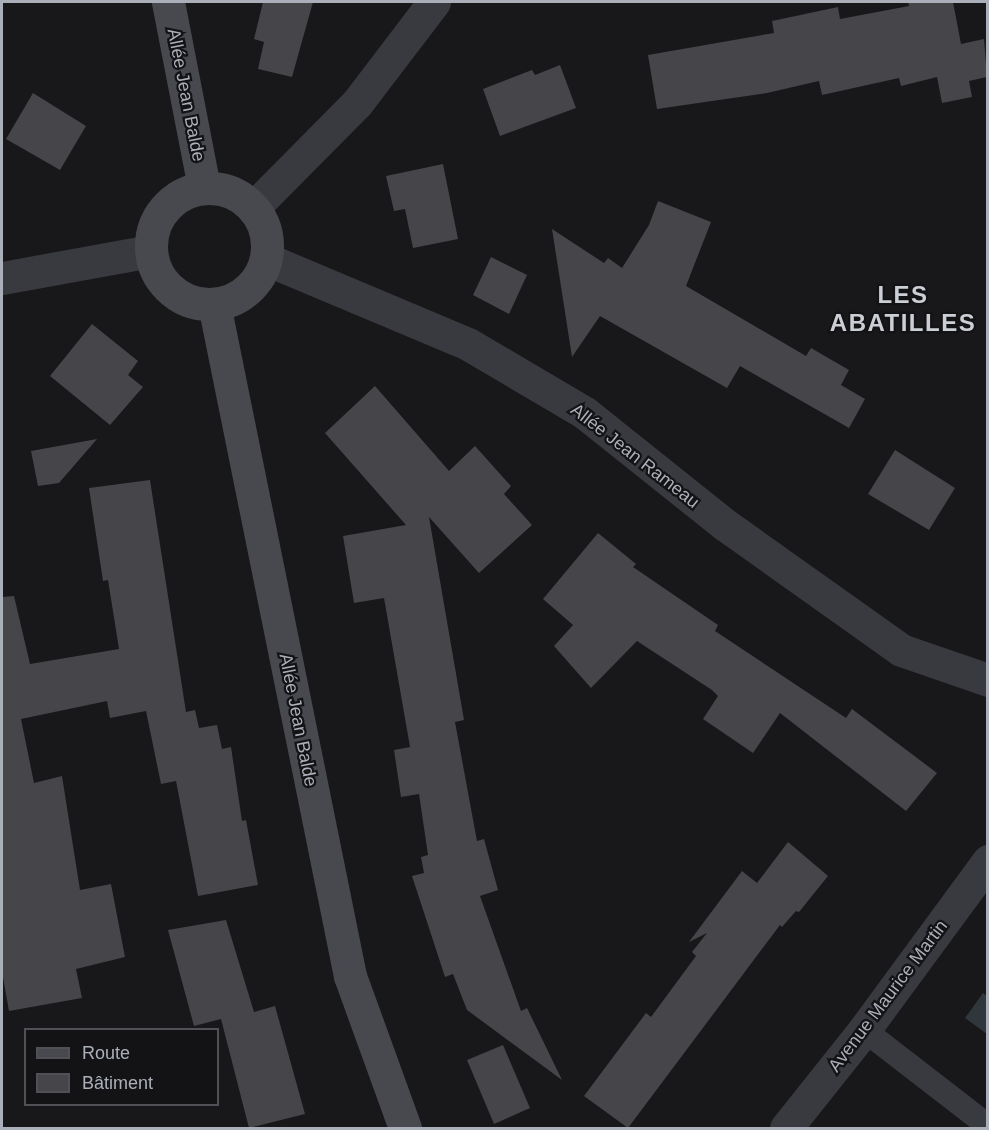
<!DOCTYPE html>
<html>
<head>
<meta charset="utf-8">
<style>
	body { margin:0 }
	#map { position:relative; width:989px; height:1130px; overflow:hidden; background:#18181a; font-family:Helvetica,sans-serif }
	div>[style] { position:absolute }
	.water>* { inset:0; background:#2f373d }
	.building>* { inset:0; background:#45454a }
	.lane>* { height:24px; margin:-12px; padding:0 12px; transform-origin:12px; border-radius:12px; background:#393a3f }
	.street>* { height:33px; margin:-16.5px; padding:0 16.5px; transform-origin:16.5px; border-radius:16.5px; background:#393a3f }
	.secondary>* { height:33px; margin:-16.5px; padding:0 16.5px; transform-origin:16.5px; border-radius:16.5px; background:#48494f }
	.secondary>.ring { margin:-16.5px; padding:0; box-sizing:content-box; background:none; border:33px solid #48494f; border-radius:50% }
	span { translate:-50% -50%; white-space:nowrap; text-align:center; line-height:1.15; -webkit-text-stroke:4.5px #131315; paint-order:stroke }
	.street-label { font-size:18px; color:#abafb9 }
	.district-label { font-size:24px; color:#ccced5; font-weight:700; letter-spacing:1.5px }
	.frame { position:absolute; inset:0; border:3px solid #abafb9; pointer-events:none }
	.legend { position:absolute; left:24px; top:1028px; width:195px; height:78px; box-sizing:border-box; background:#131315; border:2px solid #505157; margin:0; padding:8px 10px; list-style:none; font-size:18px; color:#abafb9 }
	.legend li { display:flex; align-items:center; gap:12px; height:30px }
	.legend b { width:30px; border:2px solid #505157 }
</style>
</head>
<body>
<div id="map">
	<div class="water">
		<div style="clip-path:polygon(983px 993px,987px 996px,987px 1034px,965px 1018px)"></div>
	</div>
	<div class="building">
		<div style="clip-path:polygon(263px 2px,313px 2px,292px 77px,258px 69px,264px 42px,254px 39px)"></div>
		<div style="clip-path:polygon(908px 2px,953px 2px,961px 44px,984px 39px,987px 77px,969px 81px,972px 97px,942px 103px,937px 77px,901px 86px,899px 78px,822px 95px,819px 81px,767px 93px,657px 109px,648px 55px,774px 33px,772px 21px,838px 7px,840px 19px,909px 6px)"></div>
		<div style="clip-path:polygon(560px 65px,576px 108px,500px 136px,483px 89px,532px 70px,535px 75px)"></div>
		<div style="clip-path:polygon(33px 93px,86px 126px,60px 170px,6px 139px)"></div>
		<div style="clip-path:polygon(443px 164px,458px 239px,413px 248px,405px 209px,394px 211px,386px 176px)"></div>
		<div style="clip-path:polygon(658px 201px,711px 222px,686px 286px,806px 356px,811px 348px,849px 370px,841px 385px,865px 399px,849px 428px,740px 366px,727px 388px,600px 316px,572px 357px,552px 229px,604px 263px,608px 258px,622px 268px,649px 225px)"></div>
		<div style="clip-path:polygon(491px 257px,527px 275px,509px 314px,473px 295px)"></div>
		<div style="clip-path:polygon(92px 324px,138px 361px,128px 375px,143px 387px,110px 425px,50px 376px)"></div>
		<div style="clip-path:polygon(375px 386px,449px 471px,475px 446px,511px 486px,504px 494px,532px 525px,479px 573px,429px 517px,464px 720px,455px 722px,477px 841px,484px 839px,498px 890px,480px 896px,521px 1011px,527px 1008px,562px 1080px,467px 1010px,453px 974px,445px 977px,412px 876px,424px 873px,421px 857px,428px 855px,419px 794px,401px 797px,394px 750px,410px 747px,384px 598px,354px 603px,343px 536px,406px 525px,325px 433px)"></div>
		<div style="clip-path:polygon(97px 439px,59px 483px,38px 486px,31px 451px)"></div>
		<div style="clip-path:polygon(895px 450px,955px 488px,929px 530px,868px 494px)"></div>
		<div style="clip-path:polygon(150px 480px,186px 712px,195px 710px,199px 728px,217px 725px,222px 749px,231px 747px,242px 821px,246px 820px,258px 885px,198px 896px,176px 781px,161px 784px,146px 711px,110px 718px,107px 701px,21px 719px,34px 783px,62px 776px,80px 890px,111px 884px,125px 957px,76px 969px,82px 998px,9px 1011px,2px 972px,2px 597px,14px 596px,30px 664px,119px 649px,108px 580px,103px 581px,89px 488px)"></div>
		<div style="clip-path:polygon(598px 533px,636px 564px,633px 567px,718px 625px,715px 631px,846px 718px,852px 709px,937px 773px,906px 811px,780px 713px,753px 753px,703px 719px,718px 696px,712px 690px,637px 641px,591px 688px,554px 646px,573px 625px,543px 599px)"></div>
		<div style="clip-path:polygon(788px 842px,828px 876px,799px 912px,796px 911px,782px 927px,780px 925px,628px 1128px,584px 1096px,646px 1013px,651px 1017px,696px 956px,692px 952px,707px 933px,689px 942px,742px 871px,757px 883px)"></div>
		<div style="clip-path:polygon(226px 920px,254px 1012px,275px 1006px,305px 1114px,249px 1128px,221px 1019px,194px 1026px,168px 930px)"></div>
		<div style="clip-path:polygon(503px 1045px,530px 1108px,494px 1124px,467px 1060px)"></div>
	</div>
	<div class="lane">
		<div style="left:864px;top:1030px;width:157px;rotate:37.7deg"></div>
	</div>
	<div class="street">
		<div style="left:253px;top:208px;width:148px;rotate:-45.3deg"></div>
		<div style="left:357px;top:103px;width:127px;rotate:-52.7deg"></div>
		<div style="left:266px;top:259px;width:219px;rotate:22.8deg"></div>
		<div style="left:468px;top:344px;width:136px;rotate:30.5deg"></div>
		<div style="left:585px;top:413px;width:178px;rotate:38.6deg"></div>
		<div style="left:724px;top:524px;width:217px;rotate:35.4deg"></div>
		<div style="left:901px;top:650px;width:92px;rotate:19deg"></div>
		<div style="left:2px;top:278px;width:151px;rotate:-10.3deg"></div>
		<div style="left:786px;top:1128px;width:125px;rotate:-51.5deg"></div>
		<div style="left:864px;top:1030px;width:210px;rotate:-53.7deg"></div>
	</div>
	<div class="secondary">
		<div style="left:168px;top:2px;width:189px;rotate:79deg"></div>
		<div class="ring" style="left:151px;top:188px;width:83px;height:83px"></div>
		<div style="left:214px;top:304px;width:686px;rotate:78.56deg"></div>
		<div style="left:350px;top:976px;width:162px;rotate:70.1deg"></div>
	</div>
	<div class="street-label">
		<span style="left:186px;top:95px;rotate:79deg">Allée Jean Balde</span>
		<span style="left:635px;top:456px;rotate:38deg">Allée Jean Rameau</span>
		<span style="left:298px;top:720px;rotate:79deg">Allée Jean Balde</span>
		<span style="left:888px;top:996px;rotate:-53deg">Avenue Maurice Martin</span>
	</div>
	<div class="district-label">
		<span style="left:903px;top:309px">LES<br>ABATILLES</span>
	</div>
	<div class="frame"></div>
	<ul class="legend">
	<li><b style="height:8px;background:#48494f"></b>Route</li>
	<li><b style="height:16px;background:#45454a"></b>Bâtiment</li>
	</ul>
</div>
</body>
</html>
